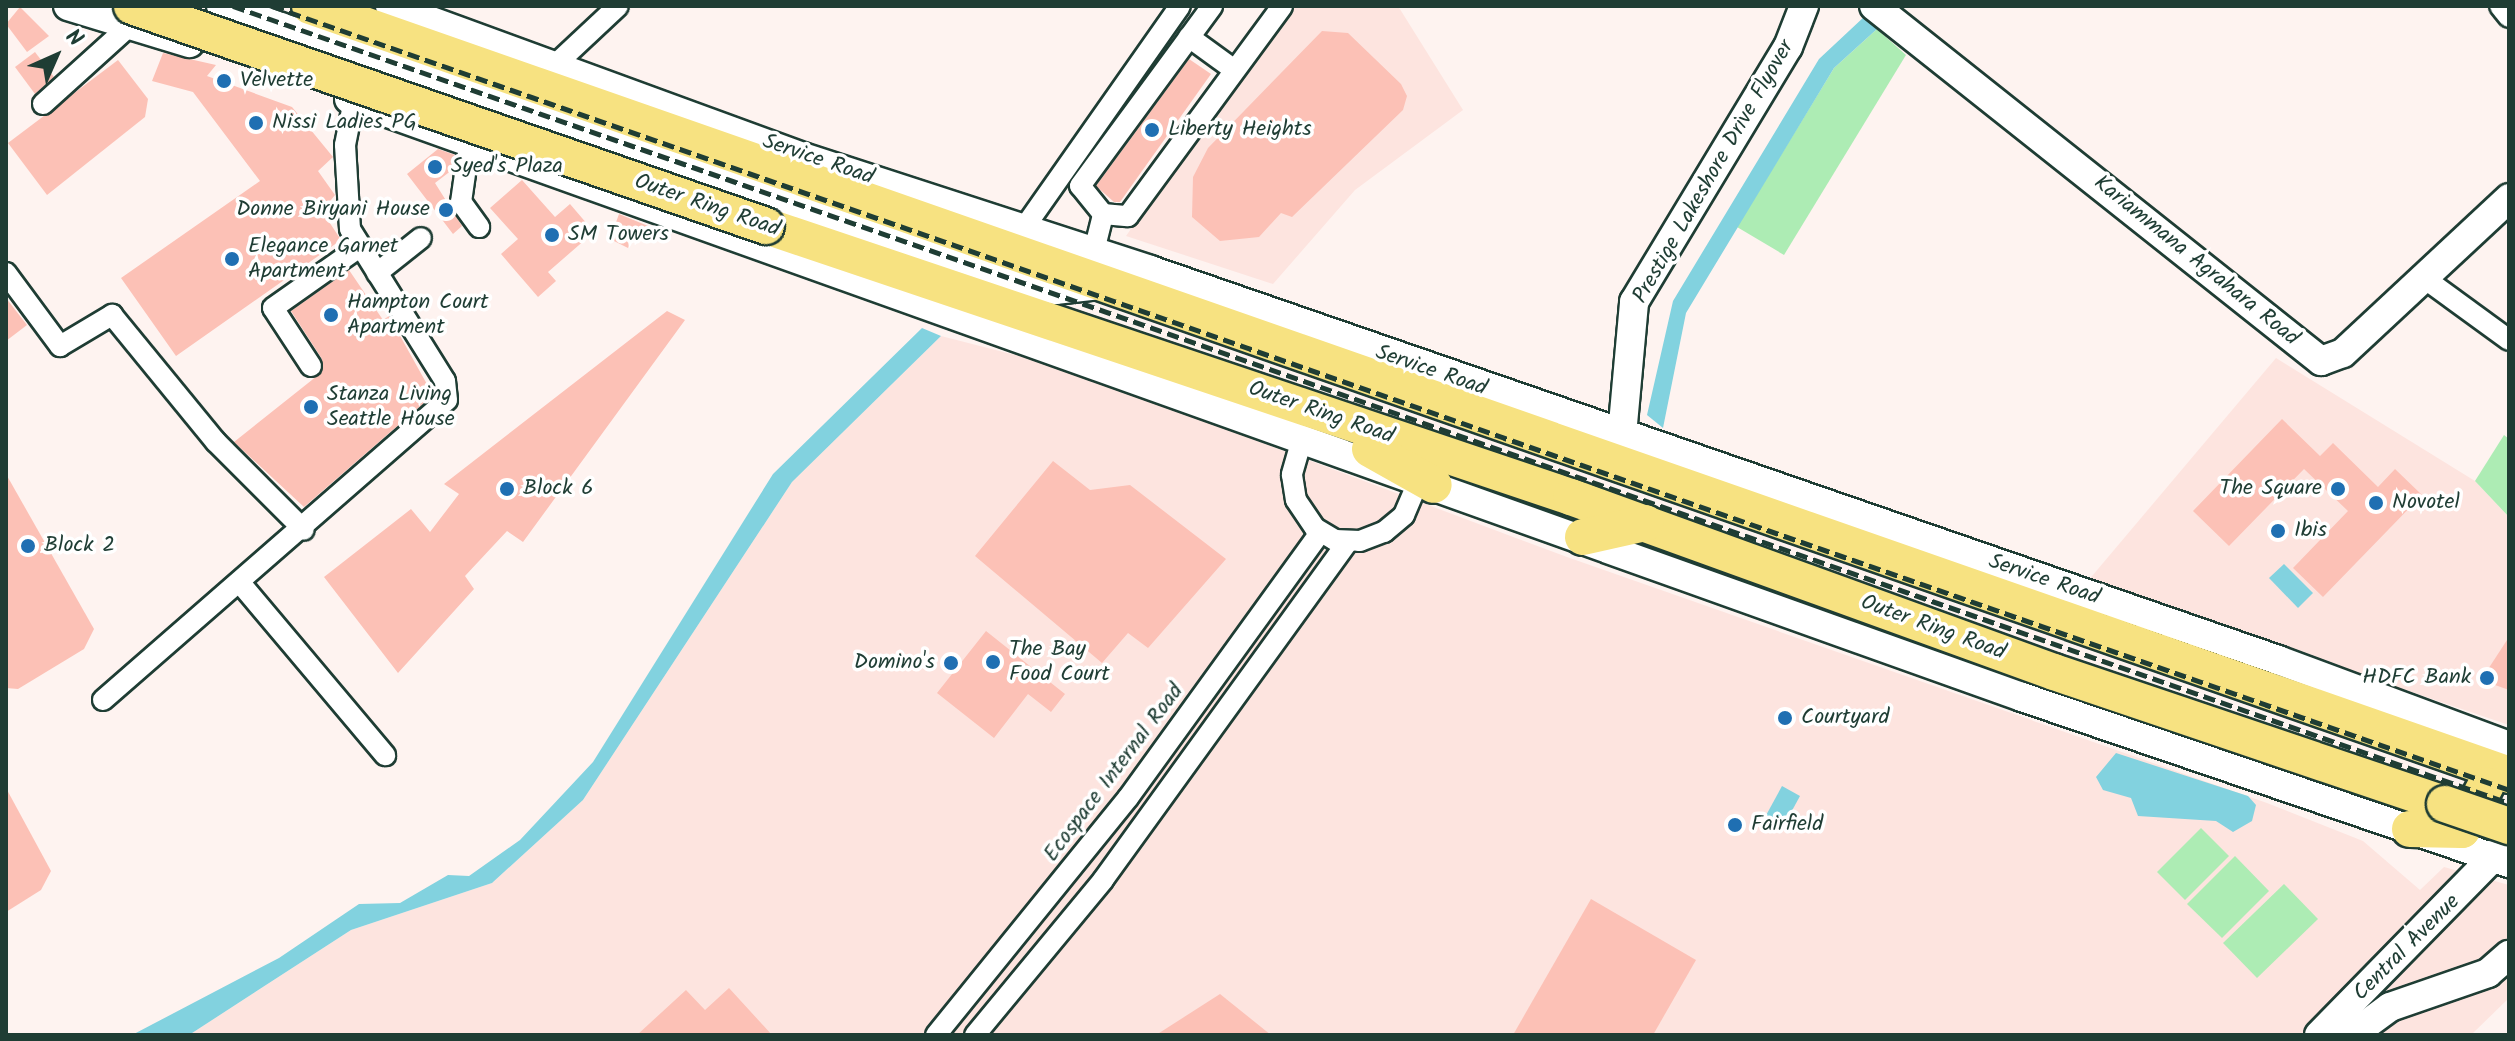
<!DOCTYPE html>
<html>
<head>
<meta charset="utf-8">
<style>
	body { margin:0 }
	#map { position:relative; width:2515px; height:1041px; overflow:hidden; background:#fef3f0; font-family:Kalam,sans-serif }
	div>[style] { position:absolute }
	.built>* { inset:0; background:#fde4df }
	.green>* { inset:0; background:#adecb4 }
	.water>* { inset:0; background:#82d2df }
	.building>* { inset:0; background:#fcc1b6 }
	.roads { filter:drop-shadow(2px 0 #1f3d34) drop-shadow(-2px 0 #1f3d34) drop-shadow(0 2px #1f3d34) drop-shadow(0 -2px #1f3d34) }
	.street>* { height:20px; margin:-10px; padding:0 10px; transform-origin:10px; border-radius:10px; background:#fff }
	.secondary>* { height:28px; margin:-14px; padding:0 14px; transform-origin:14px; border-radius:14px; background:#fff }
	.highway>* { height:36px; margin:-18px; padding:0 18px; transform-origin:18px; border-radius:18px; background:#f7e281 }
	.rail>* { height:5px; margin-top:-2.5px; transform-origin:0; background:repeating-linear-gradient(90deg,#1f3d34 0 12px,transparent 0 18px) }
	.bridges { filter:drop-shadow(2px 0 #1f3d34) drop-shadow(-2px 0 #1f3d34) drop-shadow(0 2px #1f3d34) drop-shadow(0 -2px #1f3d34) }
	.highway-bridge>* { height:36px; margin:-18px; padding:0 18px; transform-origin:18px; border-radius:18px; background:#f7e281 }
	.dots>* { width:22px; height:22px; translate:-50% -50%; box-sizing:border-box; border:4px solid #fff; border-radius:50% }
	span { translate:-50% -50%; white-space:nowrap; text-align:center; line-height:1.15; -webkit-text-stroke:7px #fff; paint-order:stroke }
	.poi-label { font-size:22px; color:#1f3d34 }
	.left { translate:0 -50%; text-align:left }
	.right { translate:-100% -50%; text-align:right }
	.street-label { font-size:22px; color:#1f3d34 }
	.frame { position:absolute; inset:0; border:8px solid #1f3d34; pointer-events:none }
	.north { position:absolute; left:16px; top:16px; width:80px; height:80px; -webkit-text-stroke:6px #fff; paint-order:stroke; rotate:45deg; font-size:22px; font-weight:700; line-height:32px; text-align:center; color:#1f3d34 }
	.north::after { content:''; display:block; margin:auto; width:28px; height:36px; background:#1f3d34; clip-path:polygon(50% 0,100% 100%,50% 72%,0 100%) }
</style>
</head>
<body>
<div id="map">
	<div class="built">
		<div style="clip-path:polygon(1286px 6px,1398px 6px,1463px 110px,1355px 190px,1273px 284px,1126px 236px)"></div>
		<div style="clip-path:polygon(941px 336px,1054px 365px,1567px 557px,2267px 803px,2363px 841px,2420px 890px,2444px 867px,2509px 885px,2509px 998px,2471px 1035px,189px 1035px,351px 930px,492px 883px,583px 800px,792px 482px)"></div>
		<div style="clip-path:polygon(2276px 358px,2475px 481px,2509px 517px,2509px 725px,2087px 582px)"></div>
	</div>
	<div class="green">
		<div style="clip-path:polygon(1877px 29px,1906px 55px,1784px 255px,1737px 227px,1834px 68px)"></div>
		<div style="clip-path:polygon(2504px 435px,2509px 439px,2509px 517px,2475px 481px)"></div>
		<div style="clip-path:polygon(2201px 828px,2229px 856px,2185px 900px,2157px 872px)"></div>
		<div style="clip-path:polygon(2235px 856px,2269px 891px,2222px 938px,2187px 904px)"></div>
		<div style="clip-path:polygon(2284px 884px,2318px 919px,2257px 978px,2223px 943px)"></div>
	</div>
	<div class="water">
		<div style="clip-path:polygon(1865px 16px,1877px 29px,1834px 68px,1686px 313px,1663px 428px,1647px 415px,1673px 301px,1819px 59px)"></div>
		<div style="clip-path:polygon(922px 328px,941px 336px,792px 482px,583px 800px,492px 883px,351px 930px,189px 1035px,132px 1035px,279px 958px,359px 904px,400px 903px,448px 875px,469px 876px,520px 840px,593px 762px,773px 474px)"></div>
		<div style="clip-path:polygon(2284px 564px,2313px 593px,2298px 608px,2269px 578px)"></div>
		<div style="clip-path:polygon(2116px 753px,2248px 796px,2256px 805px,2252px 821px,2233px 832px,2216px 821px,2138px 816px,2131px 798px,2103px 790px,2096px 777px)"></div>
		<div style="clip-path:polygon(1782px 786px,1800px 796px,1782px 829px,1764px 819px)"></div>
	</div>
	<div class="building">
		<div style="clip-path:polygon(20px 7px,49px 36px,27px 52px,6px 24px)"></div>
		<div style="clip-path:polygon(1322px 31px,1348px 33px,1401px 84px,1407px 96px,1403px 110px,1292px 217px,1281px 213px,1259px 237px,1220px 241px,1192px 217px,1193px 177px,1208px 148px)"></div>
		<div style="clip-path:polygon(35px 52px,54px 77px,35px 94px,15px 67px)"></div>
		<div style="clip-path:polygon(163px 53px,216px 65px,207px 76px,292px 107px,333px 157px,318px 171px,335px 195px,322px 211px,341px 240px,176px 356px,121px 278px,260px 181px,193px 92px,152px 81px)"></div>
		<div style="clip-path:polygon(1189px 59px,1211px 74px,1120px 202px,1114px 202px,1096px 186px)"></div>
		<div style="clip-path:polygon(118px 60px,148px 99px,145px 117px,47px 195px,8px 143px)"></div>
		<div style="clip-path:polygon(438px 149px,455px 155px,452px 170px,435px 183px,462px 226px,453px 234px,407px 174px)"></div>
		<div style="clip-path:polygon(522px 180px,555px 217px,570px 204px,594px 232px,548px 272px,556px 281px,538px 297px,501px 254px,518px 239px,490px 208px)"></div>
		<div style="clip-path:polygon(619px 214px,653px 228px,646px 243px,632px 236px,628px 248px,610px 239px)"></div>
		<div style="clip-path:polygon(349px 270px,383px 320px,389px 316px,433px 395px,304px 507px,234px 442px,322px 372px,322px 359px,291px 311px)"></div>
		<div style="clip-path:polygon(6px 298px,27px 325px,6px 341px)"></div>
		<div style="clip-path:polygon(667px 311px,685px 320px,523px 542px,507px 531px,465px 576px,474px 589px,398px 673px,324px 577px,411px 509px,430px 532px,459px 494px,444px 484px)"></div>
		<div style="clip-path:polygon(2282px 419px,2320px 456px,2333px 443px,2378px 487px,2395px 469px,2422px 495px,2323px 597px,2293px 568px,2348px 511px,2304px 469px,2229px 546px,2193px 511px)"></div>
		<div style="clip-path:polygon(1053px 461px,1090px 490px,1130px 485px,1226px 559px,1148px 648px,1128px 633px,1102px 663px,975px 556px)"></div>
		<div style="clip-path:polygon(6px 474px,94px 629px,84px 649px,18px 689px,6px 688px)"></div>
		<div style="clip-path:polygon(986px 631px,1065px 694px,1051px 712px,1028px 694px,994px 738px,937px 693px)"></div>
		<div style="clip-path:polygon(2509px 637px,2509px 690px,2481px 680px)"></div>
		<div style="clip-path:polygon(6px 788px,51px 871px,41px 890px,6px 912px)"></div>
		<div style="clip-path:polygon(1591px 899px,1696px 960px,1653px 1035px,1513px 1035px)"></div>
		<div style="clip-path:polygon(729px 988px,772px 1035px,637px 1035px,686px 990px,705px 1010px)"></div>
		<div style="clip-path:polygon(1220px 994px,1271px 1035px,1156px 1035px)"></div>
	</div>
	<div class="roads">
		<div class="street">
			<div style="left:2500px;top:6px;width:14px;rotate:51deg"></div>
			<div style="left:1189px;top:37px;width:54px;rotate:36deg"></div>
			<div style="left:555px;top:65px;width:86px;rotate:-43.1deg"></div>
			<div style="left:43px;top:104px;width:113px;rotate:-42.1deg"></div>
			<div style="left:469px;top:146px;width:57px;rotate:98.1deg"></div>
			<div style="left:461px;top:202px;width:31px;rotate:54deg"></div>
			<div style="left:1103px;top:214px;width:36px;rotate:-129deg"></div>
			<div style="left:1080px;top:186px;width:223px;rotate:-53.7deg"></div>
			<div style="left:1024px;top:228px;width:271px;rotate:-54.9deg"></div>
			<div style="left:1094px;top:251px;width:38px;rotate:-76deg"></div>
			<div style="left:1103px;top:214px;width:25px;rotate:5deg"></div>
			<div style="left:1128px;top:216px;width:260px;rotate:-53.7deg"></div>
			<div style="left:6px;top:273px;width:91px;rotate:53.5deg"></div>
			<div style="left:60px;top:346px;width:61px;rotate:-30.8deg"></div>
			<div style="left:112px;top:315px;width:164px;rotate:50.7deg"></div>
			<div style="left:216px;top:442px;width:124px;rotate:45deg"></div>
			<div style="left:377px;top:273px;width:56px;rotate:-38.5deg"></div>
			<div style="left:2424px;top:278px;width:105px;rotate:36.1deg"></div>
			<div style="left:311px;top:366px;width:69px;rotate:-123.2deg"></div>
			<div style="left:273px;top:308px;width:104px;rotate:-35.2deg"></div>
			<div style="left:1302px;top:439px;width:37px;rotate:106deg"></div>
			<div style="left:1292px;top:475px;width:25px;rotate:81deg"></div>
			<div style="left:1296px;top:500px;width:34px;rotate:56deg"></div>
			<div style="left:1315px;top:528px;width:23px;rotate:31deg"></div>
			<div style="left:1335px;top:540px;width:25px;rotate:2deg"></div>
			<div style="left:1360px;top:541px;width:26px;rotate:-21deg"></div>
			<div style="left:1384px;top:532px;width:26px;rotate:-40deg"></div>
			<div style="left:1404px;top:515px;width:36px;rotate:-67deg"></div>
			<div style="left:241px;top:584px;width:224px;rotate:49.9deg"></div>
			<div style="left:103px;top:700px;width:456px;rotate:-41.1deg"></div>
			<div style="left:447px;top:400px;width:19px;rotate:-96deg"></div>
			<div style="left:445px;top:381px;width:179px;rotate:-122deg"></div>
			<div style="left:350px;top:229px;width:84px;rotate:-93.4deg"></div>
			<div style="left:345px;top:145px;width:46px;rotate:-78.7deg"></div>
			<div style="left:936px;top:1035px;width:305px;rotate:-51deg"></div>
			<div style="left:1128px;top:798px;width:327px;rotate:-54.1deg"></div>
			<div style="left:975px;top:1035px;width:201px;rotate:-50.4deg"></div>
			<div style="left:1103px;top:880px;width:417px;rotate:-54.1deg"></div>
		</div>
		<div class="secondary">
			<div style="left:68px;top:6px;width:127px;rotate:17deg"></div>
			<div style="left:221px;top:6px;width:816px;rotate:19.32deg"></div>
			<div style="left:991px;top:276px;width:66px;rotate:12.3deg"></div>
			<div style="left:1055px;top:290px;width:45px;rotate:-6.3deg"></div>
			<div style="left:390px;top:6px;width:440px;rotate:20.1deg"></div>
			<div style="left:803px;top:157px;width:365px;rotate:18deg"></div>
			<div style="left:1150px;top:270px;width:1194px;rotate:19.07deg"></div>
			<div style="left:2278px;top:660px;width:246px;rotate:20.4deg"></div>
			<div style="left:1874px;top:6px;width:571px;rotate:38.46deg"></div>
			<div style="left:2321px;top:361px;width:23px;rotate:-20deg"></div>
			<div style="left:2343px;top:353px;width:227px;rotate:-43deg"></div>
			<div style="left:349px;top:99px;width:1777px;rotate:19.67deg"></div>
			<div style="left:2022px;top:697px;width:515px;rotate:18.82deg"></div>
			<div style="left:1622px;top:435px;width:134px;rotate:-84.8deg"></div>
			<div style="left:1634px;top:302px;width:298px;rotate:-58.9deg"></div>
			<div style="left:1788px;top:47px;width:44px;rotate:-68.7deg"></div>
			<div style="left:2319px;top:1035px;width:263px;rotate:-45.6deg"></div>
			<div style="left:2352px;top:1035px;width:47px;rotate:-36.4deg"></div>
			<div style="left:2390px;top:1007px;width:104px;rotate:-19.1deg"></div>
			<div style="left:2488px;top:973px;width:28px;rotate:-41deg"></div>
		</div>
		<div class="highway">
			<div style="left:310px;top:6px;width:2330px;rotate:19.27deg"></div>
			<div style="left:766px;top:226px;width:849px;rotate:18.61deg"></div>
			<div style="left:1571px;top:497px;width:514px;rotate:19.92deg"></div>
			<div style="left:2054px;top:672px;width:413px;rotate:18.7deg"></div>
			<div style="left:1370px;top:449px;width:73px;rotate:29.4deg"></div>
			<div style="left:1583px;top:537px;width:64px;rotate:-12.7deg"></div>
			<div style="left:2410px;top:829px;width:52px;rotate:1.1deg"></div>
			<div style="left:2462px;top:830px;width:51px;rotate:-61.9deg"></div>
		</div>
	</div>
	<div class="rail">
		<div style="left:233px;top:6px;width:2412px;rotate:19.3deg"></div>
		<div style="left:272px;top:6px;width:2370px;rotate:19.31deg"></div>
	</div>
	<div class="bridges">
		<div class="highway-bridge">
			<div style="left:132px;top:6px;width:671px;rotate:19.14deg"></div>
			<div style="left:2445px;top:804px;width:68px;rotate:19deg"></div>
		</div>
	</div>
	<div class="dots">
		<div style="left:224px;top:81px;background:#1f6fb2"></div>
		<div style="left:256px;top:123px;background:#1f6fb2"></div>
		<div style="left:1152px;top:130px;background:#1f6fb2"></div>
		<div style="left:435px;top:167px;background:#1f6fb2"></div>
		<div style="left:446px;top:210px;background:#1f6fb2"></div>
		<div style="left:552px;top:235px;background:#1f6fb2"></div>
		<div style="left:232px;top:259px;background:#1f6fb2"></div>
		<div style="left:331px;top:315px;background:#1f6fb2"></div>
		<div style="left:311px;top:407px;background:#1f6fb2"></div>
		<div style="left:507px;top:489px;background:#1f6fb2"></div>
		<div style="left:2338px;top:489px;background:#1f6fb2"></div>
		<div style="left:2376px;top:503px;background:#1f6fb2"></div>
		<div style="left:2278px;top:531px;background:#1f6fb2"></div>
		<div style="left:28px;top:546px;background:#1f6fb2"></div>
		<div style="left:993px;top:662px;background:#1f6fb2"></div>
		<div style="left:951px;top:663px;background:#1f6fb2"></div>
		<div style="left:2487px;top:678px;background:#1f6fb2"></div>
		<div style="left:1785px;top:718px;background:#1f6fb2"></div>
		<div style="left:1735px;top:825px;background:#1f6fb2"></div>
	</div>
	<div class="poi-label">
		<span class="left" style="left:240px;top:81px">Velvette</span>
		<span class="left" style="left:272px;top:123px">Nissi Ladies PG</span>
		<span class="left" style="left:1168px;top:130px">Liberty Heights</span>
		<span class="left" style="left:451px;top:167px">Syed's Plaza</span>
		<span class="right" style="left:430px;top:210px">Donne Biryani House</span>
		<span class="left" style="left:568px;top:235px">SM Towers</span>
		<span class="left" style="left:248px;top:259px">Elegance Garnet<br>Apartment</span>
		<span class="left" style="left:347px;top:315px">Hampton Court<br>Apartment</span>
		<span class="left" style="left:327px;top:407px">Stanza Living<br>Seattle House</span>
		<span class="left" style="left:523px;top:489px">Block 6</span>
		<span class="right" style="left:2322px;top:489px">The Square</span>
		<span class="left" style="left:2392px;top:503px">Novotel</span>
		<span class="left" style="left:2294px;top:531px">Ibis</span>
		<span class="left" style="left:44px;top:546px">Block 2</span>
		<span class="left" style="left:1009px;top:662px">The Bay<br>Food Court</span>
		<span class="right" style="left:935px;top:663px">Domino's</span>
		<span class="right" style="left:2471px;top:678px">HDFC Bank</span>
		<span class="left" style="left:1801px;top:718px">Courtyard</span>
		<span class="left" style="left:1751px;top:825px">Fairfield</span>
	</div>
	<div class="street-label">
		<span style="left:818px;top:160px;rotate:19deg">Service Road</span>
		<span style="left:1714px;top:172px;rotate:-60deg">Prestige Lakeshore Drive Flyover</span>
		<span style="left:707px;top:206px;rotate:19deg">Outer Ring Road</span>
		<span style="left:2196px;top:261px;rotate:39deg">Kariammana Agrahara Road</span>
		<span style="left:1431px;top:371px;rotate:19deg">Service Road</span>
		<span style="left:1321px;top:413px;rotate:19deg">Outer Ring Road</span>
		<span style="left:2044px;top:580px;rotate:19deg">Service Road</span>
		<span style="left:1933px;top:628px;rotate:20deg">Outer Ring Road</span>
		<span style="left:1114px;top:773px;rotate:-53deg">Ecospace Internal Road</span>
		<span style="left:2407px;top:948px;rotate:-45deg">Central Avenue</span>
	</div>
	<div class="frame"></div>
	<div class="north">N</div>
</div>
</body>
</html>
